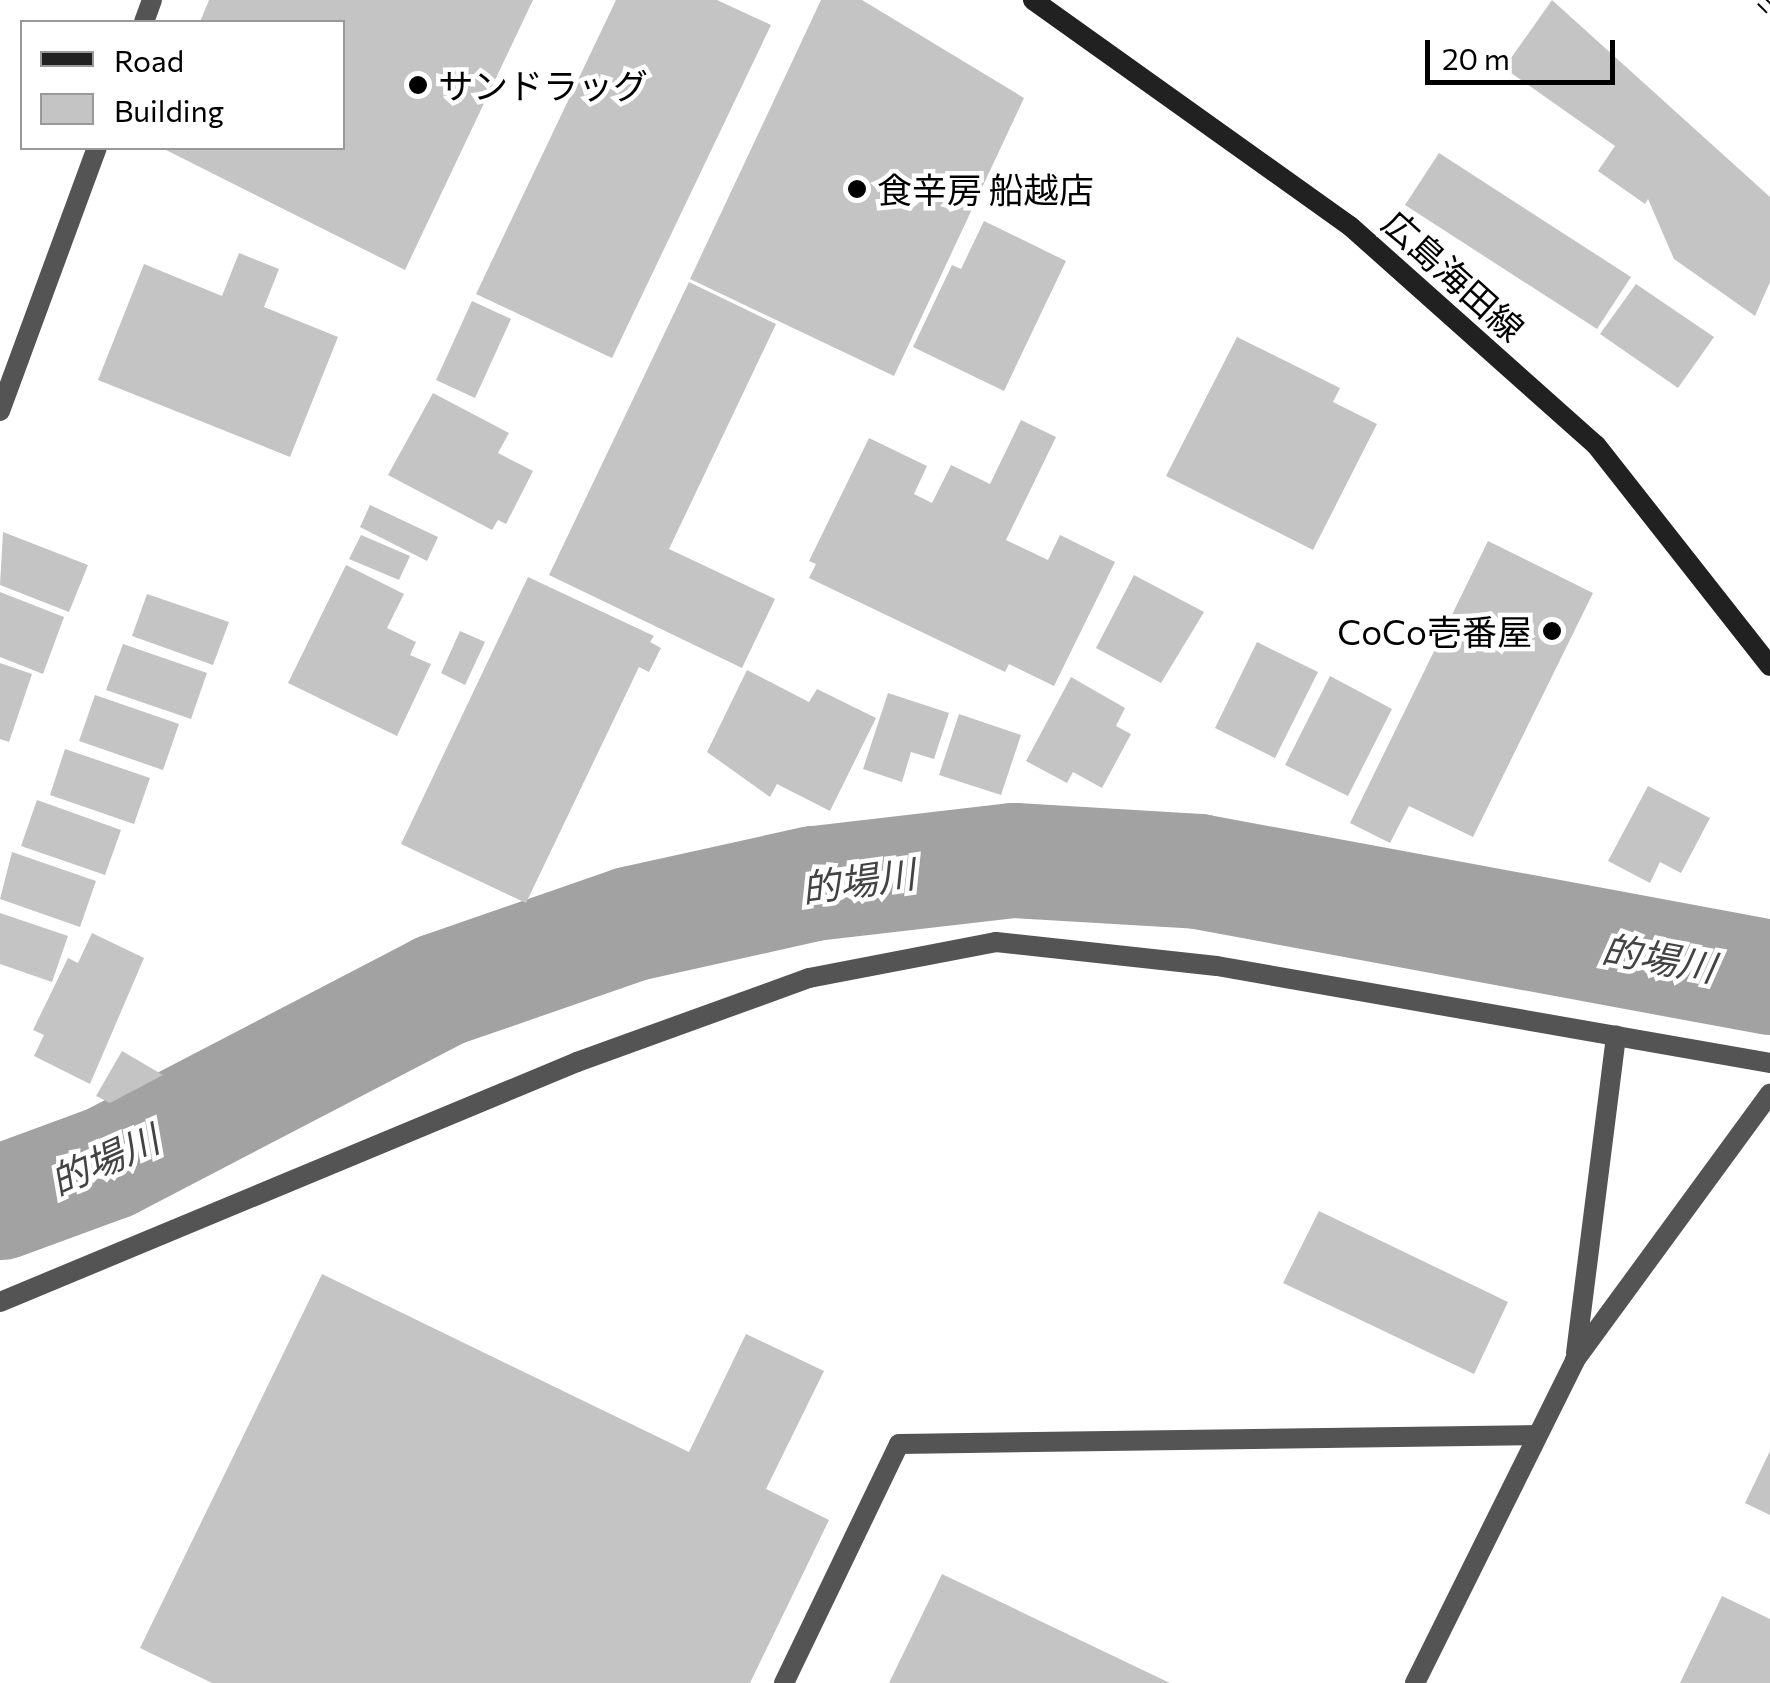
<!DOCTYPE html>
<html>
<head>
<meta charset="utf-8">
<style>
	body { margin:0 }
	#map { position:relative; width:1770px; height:1683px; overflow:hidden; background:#fff; font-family:Commissioner,"Noto Sans JP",sans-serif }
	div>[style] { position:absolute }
	.river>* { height:115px; margin:-57.5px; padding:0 57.5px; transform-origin:57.5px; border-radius:57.5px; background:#a2a2a2 }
	.building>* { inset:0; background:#c4c4c4 }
	.service>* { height:20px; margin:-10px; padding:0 10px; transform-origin:10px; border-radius:10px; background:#545454 }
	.minor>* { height:20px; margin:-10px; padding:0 10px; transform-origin:10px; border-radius:10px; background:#545454 }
	.tertiary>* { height:20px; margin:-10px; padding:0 10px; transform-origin:10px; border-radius:10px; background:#545454 }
	.secondary>* { height:20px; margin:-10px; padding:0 10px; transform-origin:10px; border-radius:10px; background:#212121 }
	.rail>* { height:11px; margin-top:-5.5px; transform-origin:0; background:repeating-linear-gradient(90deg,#fff 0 22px,#000 0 44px); box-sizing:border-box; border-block:2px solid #000 }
	.dots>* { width:28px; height:28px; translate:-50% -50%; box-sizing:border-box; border:5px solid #fff; border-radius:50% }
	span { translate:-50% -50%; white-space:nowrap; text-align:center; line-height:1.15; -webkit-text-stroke:9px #fff; paint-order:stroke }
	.poi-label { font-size:35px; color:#000 }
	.left { translate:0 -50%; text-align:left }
	.right { translate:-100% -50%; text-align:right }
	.street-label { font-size:35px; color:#000 }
	.water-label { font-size:38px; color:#434343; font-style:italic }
	.legend { position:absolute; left:20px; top:20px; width:325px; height:130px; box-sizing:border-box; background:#fff; border:2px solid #999; margin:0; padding:12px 18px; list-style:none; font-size:30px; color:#000 }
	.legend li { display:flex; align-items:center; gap:20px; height:50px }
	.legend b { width:50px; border:2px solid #999 }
	.scale { position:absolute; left:1425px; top:40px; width:190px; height:45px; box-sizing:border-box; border:5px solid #000; border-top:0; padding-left:12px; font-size:30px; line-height:35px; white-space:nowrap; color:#000; -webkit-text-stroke:8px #fff; paint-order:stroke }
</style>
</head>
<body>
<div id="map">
	<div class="river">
		<div style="left:0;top:1202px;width:116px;rotate:-20.2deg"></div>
		<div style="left:109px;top:1162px;width:372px;rotate:-27.5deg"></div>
		<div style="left:439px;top:990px;width:205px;rotate:-19.1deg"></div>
		<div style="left:633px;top:923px;width:185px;rotate:-12.5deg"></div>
		<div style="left:814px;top:883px;width:201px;rotate:-6.6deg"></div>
		<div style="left:1014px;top:860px;width:184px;rotate:3.4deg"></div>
		<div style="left:1198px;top:871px;width:582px;rotate:10.5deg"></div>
	</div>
	<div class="building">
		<div style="clip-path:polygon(209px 0,533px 0,405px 270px,162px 148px,342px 148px,342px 22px,200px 22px)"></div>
		<div style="clip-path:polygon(616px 0,717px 0,771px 25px,612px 358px,476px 294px)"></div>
		<div style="clip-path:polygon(821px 0,862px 0,1024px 98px,894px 376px,690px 279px)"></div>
		<div style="clip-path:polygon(1552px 0,1770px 197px,1770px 282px,1755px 316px,1674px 259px,1648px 199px,1645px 204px,1598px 171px,1615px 146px,1504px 68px)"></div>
		<div style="clip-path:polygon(1439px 153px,1631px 277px,1597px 329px,1405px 205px)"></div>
		<div style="clip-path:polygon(984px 221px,1066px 261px,1004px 391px,913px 347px,952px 265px,961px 269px)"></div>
		<div style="clip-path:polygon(239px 253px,279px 269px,264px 307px,338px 337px,290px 457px,98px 380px,144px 264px,222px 296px)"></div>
		<div style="clip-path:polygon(689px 282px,776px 324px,669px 549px,775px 599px,742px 668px,549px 575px)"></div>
		<div style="clip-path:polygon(1636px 284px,1714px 337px,1678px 388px,1600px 334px)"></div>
		<div style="clip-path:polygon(472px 301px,511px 319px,475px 398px,436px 380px)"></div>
		<div style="clip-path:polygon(1237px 337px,1340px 388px,1333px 402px,1377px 424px,1313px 550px,1166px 476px)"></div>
		<div style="clip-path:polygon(433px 393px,509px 433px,498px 453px,533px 471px,506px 524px,498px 520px,492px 530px,388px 475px)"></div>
		<div style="clip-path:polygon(1021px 420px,1056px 437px,1006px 540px,1048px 560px,1060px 535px,1115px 562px,1054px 686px,1009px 664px,1005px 672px,809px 578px,816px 564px,809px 561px,869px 438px,927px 466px,914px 494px,932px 503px,951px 465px,990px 484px)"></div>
		<div style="clip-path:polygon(370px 505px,438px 537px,427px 561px,360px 527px)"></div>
		<div style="clip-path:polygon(3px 532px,88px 565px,69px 612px,0 585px)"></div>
		<div style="clip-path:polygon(361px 535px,410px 556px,399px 580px,349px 559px)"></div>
		<div style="clip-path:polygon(1488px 541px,1593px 593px,1473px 837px,1409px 806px,1390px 843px,1350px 823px)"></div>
		<div style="clip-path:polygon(346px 565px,404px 594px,387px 628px,416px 642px,410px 655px,431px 664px,397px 736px,288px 683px)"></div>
		<div style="clip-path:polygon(1134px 575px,1204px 612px,1161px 683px,1096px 648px)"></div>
		<div style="clip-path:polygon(528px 577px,654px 636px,650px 642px,661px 648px,649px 672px,639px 667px,526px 903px,401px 844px)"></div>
		<div style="clip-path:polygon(0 592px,64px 617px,43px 674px,0 657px)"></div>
		<div style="clip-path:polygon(147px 594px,229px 622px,213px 665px,132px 636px)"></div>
		<div style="clip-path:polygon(460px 631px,485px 642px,465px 685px,441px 673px)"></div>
		<div style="clip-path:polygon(1257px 642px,1318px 672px,1275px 758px,1215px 728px)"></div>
		<div style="clip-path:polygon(123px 644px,207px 673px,191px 719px,106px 690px)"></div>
		<div style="clip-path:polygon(0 663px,32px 674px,9px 742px,0 739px)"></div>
		<div style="clip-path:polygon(747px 670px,809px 702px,817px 689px,876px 718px,830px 811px,777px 784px,770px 797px,707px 752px)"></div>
		<div style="clip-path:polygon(1330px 676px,1392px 709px,1348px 796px,1285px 765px)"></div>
		<div style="clip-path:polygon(1071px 677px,1125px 708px,1116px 726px,1131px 734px,1102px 788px,1073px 772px,1067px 783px,1026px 761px)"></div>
		<div style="clip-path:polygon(888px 693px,949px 713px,934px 759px,911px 752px,902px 782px,863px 769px)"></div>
		<div style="clip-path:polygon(95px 695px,179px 724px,163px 770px,79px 741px)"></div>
		<div style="clip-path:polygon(959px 714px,1021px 735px,1001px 795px,939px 775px)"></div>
		<div style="clip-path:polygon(65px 749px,150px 778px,134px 824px,50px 795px)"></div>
		<div style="clip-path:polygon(1648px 786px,1710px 818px,1681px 873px,1660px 862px,1650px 883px,1608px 861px)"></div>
		<div style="clip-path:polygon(37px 800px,121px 830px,105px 875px,21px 846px)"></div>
		<div style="clip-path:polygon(12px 852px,96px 881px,80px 927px,0 899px)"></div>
		<div style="clip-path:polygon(0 913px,68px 936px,52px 982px,0 964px)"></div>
		<div style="clip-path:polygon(92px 933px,144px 958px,90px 1084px,34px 1056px,44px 1035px,33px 1030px,68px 958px,78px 963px)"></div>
		<div style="clip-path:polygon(122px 1051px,163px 1075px,110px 1103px,96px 1096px)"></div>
		<div style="clip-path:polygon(1319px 1211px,1508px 1302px,1474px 1374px,1283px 1283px)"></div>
		<div style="clip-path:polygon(322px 1274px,689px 1452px,746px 1334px,824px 1371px,766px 1489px,829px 1520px,750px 1683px,212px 1683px,140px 1648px)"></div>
		<div style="clip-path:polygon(1770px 1451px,1770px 1515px,1745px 1503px)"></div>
		<div style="clip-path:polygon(942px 1574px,1170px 1683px,889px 1683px)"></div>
		<div style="clip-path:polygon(1722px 1596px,1770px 1619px,1770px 1683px,1680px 1683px)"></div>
	</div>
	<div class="service">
		<div style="left:1576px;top:1353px;width:320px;rotate:-82.8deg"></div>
		<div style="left:784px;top:1683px;width:265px;rotate:-64.3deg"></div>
		<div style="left:899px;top:1444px;width:638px;rotate:-0.81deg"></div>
		<div style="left:1415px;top:1683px;width:360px;rotate:-63.6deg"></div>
		<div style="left:1575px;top:1360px;width:330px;rotate:-53.8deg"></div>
	</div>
	<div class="minor">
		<div style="left:144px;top:22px;width:23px;rotate:-70deg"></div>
		<div style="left:0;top:411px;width:280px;rotate:-69.8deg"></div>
	</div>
	<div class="tertiary">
		<div style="left:0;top:1302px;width:625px;rotate:-22.58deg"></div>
		<div style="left:577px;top:1062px;width:247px;rotate:-19.9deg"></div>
		<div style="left:809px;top:978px;width:190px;rotate:-10.9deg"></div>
		<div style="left:996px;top:942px;width:222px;rotate:6.2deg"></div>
		<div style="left:1217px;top:966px;width:561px;rotate:9.95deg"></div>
	</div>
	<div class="secondary">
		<div style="left:1033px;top:0;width:389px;rotate:35.5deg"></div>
		<div style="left:1350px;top:226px;width:329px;rotate:41.7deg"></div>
		<div style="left:1596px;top:445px;width:281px;rotate:51.8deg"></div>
	</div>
	<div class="rail">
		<div style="left:1761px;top:0;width:13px;rotate:45deg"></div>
	</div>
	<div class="dots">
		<div style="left:418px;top:85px;background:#000"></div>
		<div style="left:857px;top:189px;background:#000"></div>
		<div style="left:1552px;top:631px;background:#000"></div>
	</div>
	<div class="poi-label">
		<span class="left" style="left:438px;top:85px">サンドラッグ</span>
		<span class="left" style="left:877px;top:189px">食辛房 船越店</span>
		<span class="right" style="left:1532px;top:631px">CoCo壱番屋</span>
	</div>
	<div class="street-label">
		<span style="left:1454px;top:275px;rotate:42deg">広島海田線</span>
	</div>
	<div class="water-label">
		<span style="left:858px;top:880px;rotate:-8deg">的場川</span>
		<span style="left:1659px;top:957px;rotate:10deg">的場川</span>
		<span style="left:104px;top:1159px;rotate:-24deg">的場川</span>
	</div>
	<ul class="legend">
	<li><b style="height:12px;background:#212121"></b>Road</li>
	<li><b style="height:28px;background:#c4c4c4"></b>Building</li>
	</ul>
	<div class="scale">20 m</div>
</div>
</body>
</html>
